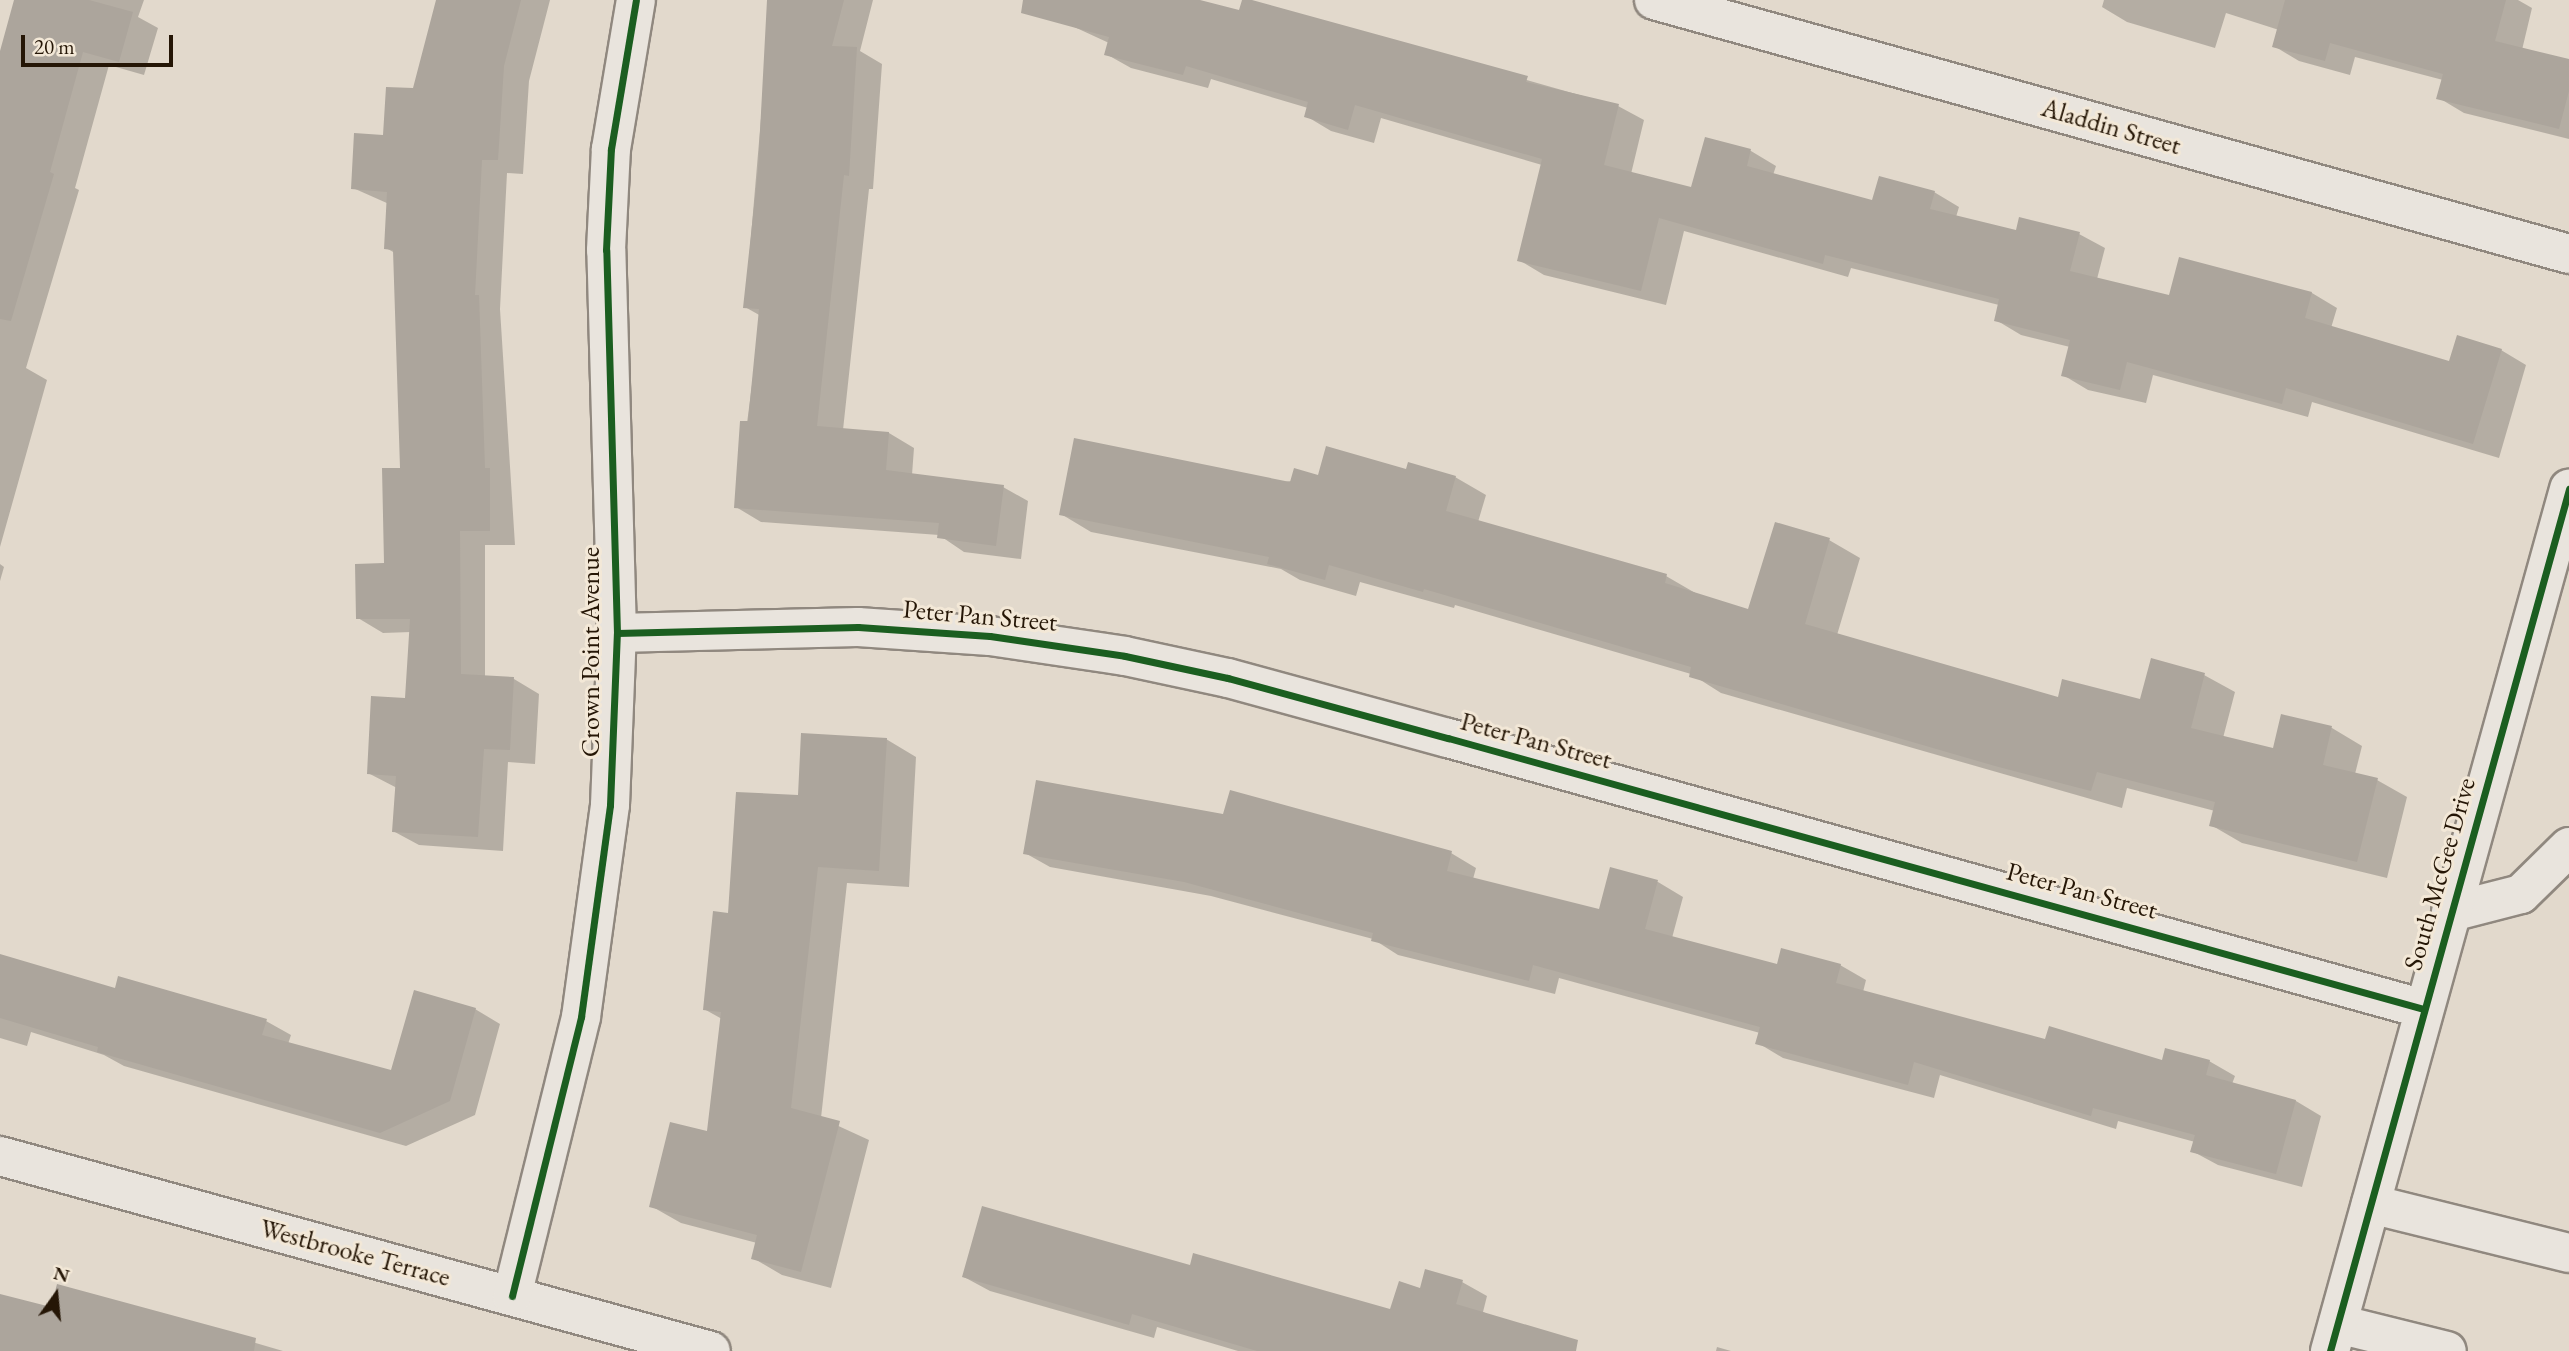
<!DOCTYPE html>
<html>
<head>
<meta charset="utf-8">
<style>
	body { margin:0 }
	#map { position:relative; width:2569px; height:1351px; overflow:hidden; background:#e2d9cc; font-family:"EB Garamond",serif }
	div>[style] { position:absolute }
	.shadow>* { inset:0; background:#0003 }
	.building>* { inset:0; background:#aca59c }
	.roads { filter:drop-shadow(2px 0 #90887f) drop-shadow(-2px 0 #90887f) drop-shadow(0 2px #90887f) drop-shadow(0 -2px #90887f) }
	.minor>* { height:38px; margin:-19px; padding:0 19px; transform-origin:19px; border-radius:19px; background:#e9e4dd }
	.cycleway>* { height:7px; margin:-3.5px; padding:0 3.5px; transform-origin:3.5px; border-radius:3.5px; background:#1b5e20 }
	span { translate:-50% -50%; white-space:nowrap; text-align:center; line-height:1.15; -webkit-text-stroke:6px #f3e8d7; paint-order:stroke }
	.street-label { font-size:26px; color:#251606 }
	.north { position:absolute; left:21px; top:1260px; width:70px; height:70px; -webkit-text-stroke:5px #f3e8d7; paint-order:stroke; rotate:15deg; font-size:19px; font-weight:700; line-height:28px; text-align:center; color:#251606 }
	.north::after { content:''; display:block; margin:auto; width:24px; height:32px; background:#251606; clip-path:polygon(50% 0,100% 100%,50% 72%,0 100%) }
	.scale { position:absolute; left:21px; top:35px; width:152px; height:32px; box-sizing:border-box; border:4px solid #251606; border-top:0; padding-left:9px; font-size:21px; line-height:24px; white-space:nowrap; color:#251606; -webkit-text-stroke:5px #f3e8d7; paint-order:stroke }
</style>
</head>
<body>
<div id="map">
	<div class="shadow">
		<div style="clip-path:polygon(18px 0,144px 0,138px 17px,158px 28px,144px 75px,109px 65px,75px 188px,79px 190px,26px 368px,47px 380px,0 547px,0 62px)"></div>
		<div style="clip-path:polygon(438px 0,550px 0,529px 81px,523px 174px,507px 173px,500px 309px,515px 545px,485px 545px,485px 677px,514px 679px,539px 694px,535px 764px,508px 762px,503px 851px,419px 845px,393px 831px,397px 788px,368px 773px,407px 700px,411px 632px,383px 633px,358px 618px,385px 565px,402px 470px,395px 253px,386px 248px,389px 204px,353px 188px,415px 90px)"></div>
		<div style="clip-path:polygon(771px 0,873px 0,860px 51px,882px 64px,873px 189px,869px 189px,843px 430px,889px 433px,914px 448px,912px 475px,1003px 487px,1028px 501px,1021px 559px,964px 552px,939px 535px,761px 522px,736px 507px,761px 316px,745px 307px)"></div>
		<div style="clip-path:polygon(1076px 0,1194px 0,1240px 13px,1246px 0,1618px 106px,1644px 120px,1631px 174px,1692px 189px,1706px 139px,1751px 151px,1776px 166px,1773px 175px,1874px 203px,1934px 192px,1959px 207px,1956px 217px,2017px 233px,2079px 234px,2105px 248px,2097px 279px,2171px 297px,2312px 293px,2337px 308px,2331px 328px,2450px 363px,2501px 350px,2526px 365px,2499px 458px,2312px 402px,2308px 417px,2153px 375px,2146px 403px,2088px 390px,2063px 375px,2070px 347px,2021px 335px,1996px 320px,1999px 305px,1851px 268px,1848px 277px,1684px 231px,1666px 305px,1544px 275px,1519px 260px,1542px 165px,1381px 118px,1374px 143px,1331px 131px,1306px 116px,1308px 108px,1211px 79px,1208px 88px,1131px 68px,1106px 54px,1109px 43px,1070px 25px)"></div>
		<div style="clip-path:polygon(2104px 0,2518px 0,2532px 8px,2522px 50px,2569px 61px,2569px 139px,2464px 113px,2439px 98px,2443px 80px,2355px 57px,2350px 75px,2299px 61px,2274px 46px,2279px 30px,2226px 13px,2215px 48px,2127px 22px,2102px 7px)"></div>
		<div style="clip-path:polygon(1407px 471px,1455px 477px,1486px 495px,1478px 522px,1666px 576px,1697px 594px,1749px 612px,1829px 540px,1860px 558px,1837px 635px,2059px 700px,2141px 701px,2204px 675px,2235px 692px,2223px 738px,2274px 750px,2282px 716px,2332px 728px,2362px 746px,2355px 774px,2377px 780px,2407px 797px,2387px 878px,2242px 843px,2211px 825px,2215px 811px,2127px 788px,2122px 808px,1721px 693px,1691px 674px,1455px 605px,1454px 608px,1360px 582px,1356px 596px,1300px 580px,1281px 569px,1091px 532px,1061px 514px,1319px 477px)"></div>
		<div style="clip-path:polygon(0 564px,4px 567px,0 581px)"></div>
		<div style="clip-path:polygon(886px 739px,916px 757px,909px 887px,847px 883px,821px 1118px,869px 1140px,831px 1288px,782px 1275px,753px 1258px,757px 1243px,681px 1223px,651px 1206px,708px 1134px,722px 1019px,704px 1009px,730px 915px,799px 797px)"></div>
		<div style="clip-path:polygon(1225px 816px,1451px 853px,1476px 868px,1473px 879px,1600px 911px,1611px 870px,1658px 882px,1683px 897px,1672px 938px,1778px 966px,1840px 965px,1866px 980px,1863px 992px,2046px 1041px,2163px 1062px,2209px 1061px,2235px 1076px,2232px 1084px,2296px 1101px,2321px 1116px,2302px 1187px,2218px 1165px,2192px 1151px,2195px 1142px,2118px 1121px,2116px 1129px,1940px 1075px,1934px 1098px,1783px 1058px,1758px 1043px,1760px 1033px,1559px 978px,1555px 994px,1398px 955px,1373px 939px,1211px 896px,1050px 867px,1025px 853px)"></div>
		<div style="clip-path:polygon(0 955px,116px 990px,266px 1021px,291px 1035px,288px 1044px,392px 1072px,475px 1009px,500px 1024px,475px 1115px,406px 1146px,124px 1066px,104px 1055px,31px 1032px,27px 1046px,0 1038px)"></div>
		<div style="clip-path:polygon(1191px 1267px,1392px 1312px,1421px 1290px,1462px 1282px,1487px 1296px,1483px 1312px,1567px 1351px,1238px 1351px,1157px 1327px,1154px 1338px,990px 1291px,964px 1277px)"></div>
		<div style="clip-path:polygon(58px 1286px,283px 1351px,0 1351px,0 1295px,52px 1309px)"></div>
		<div style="clip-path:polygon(1717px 1347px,1731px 1351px,1716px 1351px)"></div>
	</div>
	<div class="building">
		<div style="clip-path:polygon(14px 0,89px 0,133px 12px,119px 62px,83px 52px,50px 172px,54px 174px,11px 321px,0 319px,0 51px)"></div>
		<div style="clip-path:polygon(436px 0,521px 0,504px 66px,498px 160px,482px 160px,475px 295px,479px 295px,485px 468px,490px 468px,490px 531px,460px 531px,461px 674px,514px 677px,510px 750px,484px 749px,478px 837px,392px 832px,396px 776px,367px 774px,371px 696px,405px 698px,410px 619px,356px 619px,355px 564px,384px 563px,382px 468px,400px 468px,393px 250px,384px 249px,387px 192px,351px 189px,354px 133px,383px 135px,386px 87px,413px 88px)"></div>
		<div style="clip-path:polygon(767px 0,844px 0,832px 46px,857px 47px,849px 176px,844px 175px,817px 426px,889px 432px,886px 470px,1004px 485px,996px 546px,937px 538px,939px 523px,734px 508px,740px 421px,748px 421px,759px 309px,743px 308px,758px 169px)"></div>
		<div style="clip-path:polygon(1023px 0,1200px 0,1239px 10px,1242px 0,1252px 0,1528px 76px,1526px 82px,1619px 104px,1604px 165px,1691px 187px,1705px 137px,1751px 149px,1747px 166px,1872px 200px,1879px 176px,1935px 191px,1930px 209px,2016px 230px,2019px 217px,2080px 232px,2070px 271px,2169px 295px,2179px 257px,2312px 292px,2305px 318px,2449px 361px,2457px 335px,2502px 349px,2473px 444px,2286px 388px,2282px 404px,2127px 362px,2120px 390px,2061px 376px,2070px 340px,1994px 321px,1999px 299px,1825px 255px,1823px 264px,1659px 218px,1641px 291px,1517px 261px,1542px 159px,1355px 105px,1348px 130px,1304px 117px,1308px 102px,1186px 66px,1183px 75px,1104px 55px,1109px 37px,1021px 13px)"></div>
		<div style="clip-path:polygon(2285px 0,2506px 0,2495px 41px,2569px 59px,2569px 91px,2559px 129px,2436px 99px,2443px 74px,2330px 43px,2325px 61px,2272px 47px)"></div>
		<div style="clip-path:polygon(1074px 438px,1290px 482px,1294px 468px,1318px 475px,1326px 446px,1406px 469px,1408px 462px,1456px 476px,1446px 511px,1667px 574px,1665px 583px,1748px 609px,1775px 522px,1830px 538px,1805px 624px,2058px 697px,2062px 679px,2140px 699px,2151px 658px,2205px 673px,2191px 728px,2273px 748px,2281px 714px,2332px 726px,2323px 765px,2378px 778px,2357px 862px,2209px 826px,2215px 802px,2097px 772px,2091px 791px,1995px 766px,1689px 677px,1691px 667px,1424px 589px,1423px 592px,1329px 565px,1325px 580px,1267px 564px,1269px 557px,1059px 515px)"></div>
		<div style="clip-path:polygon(801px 733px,887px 738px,879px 871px,818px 867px,791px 1108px,840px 1121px,801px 1272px,751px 1259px,757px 1235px,649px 1207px,670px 1122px,707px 1131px,721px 1012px,703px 1010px,713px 911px,728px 913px,736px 792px,798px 795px)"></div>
		<div style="clip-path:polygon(1036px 780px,1223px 814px,1230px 790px,1452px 851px,1447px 871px,1599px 909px,1610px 867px,1658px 880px,1645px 929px,1777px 964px,1781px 948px,1841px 964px,1836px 983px,2045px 1039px,2049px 1026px,2162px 1060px,2165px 1048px,2210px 1060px,2206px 1075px,2296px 1100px,2276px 1174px,2190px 1152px,2195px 1135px,2093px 1108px,2091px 1116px,1914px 1062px,1908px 1085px,1755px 1044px,1760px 1027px,1533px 965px,1529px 981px,1371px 941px,1373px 933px,1184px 882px,1023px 854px)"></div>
		<div style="clip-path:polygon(0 954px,115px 988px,118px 976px,267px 1019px,262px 1035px,391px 1070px,414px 990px,476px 1008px,450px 1101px,380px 1133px,97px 1052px,98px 1047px,0 1018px)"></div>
		<div style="clip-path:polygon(982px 1206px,1190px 1265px,1193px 1253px,1390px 1309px,1399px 1281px,1420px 1288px,1425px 1269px,1463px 1280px,1456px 1304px,1578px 1340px,1576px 1351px,1257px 1351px,1132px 1314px,1129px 1325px,962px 1277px)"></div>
		<div style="clip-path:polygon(57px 1284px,256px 1338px,254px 1351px,0 1351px,0 1294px,51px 1307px)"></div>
	</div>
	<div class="roads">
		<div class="minor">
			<div style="left:1654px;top:0;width:950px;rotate:15.51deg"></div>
			<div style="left:617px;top:633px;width:241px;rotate:-1.4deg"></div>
			<div style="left:858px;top:627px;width:132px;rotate:3.9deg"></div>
			<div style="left:990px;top:636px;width:136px;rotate:8.4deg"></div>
			<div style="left:1125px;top:656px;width:105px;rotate:12.1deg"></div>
			<div style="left:1228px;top:678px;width:228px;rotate:15.3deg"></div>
			<div style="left:1448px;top:738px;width:1013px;rotate:15.52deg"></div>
			<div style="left:2451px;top:912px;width:72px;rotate:-14.4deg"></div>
			<div style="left:2521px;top:894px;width:67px;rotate:-44.4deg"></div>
			<div style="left:0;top:1156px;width:737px;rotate:15.34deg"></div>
			<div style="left:2371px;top:1204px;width:204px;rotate:13.9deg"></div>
			<div style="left:512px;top:1296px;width:287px;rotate:-76.1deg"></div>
			<div style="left:581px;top:1017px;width:214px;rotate:-82.2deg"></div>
			<div style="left:610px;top:805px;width:172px;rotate:-87.7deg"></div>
			<div style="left:617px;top:633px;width:383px;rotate:-91.6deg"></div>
			<div style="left:606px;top:250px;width:101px;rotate:-87.2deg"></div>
			<div style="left:611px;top:149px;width:151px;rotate:-80.5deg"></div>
			<div style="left:2338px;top:1324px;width:112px;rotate:13.9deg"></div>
			<div style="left:2330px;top:1351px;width:895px;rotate:-74.5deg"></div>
		</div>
	</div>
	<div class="cycleway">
		<div style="left:617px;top:633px;width:241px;rotate:-1.4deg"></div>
		<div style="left:858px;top:627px;width:132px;rotate:3.9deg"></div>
		<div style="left:990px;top:636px;width:136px;rotate:8.4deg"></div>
		<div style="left:1125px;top:656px;width:105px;rotate:12.1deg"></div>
		<div style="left:1228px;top:678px;width:228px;rotate:15.3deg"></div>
		<div style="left:1448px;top:738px;width:1013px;rotate:15.52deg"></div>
		<div style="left:512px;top:1296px;width:287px;rotate:-76.1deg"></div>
		<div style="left:581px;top:1017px;width:214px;rotate:-82.2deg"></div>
		<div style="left:610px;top:805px;width:172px;rotate:-87.7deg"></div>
		<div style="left:617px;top:633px;width:383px;rotate:-91.6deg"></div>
		<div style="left:606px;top:250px;width:101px;rotate:-87.2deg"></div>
		<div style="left:611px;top:149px;width:151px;rotate:-80.5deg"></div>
		<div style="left:2330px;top:1351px;width:895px;rotate:-74.5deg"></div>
	</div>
	<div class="street-label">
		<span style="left:2111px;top:127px;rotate:16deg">Aladdin Street</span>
		<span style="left:980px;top:616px;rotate:5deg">Peter Pan Street</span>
		<span style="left:591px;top:652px;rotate:-90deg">Crown Point Avenue</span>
		<span style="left:1536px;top:741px;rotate:15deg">Peter Pan Street</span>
		<span style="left:2440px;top:874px;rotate:-74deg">South McGee Drive</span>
		<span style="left:2082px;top:891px;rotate:15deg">Peter Pan Street</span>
		<span style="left:355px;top:1253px;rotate:15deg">Westbrooke Terrace</span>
	</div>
	<div class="north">N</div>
	<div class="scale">20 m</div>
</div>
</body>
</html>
